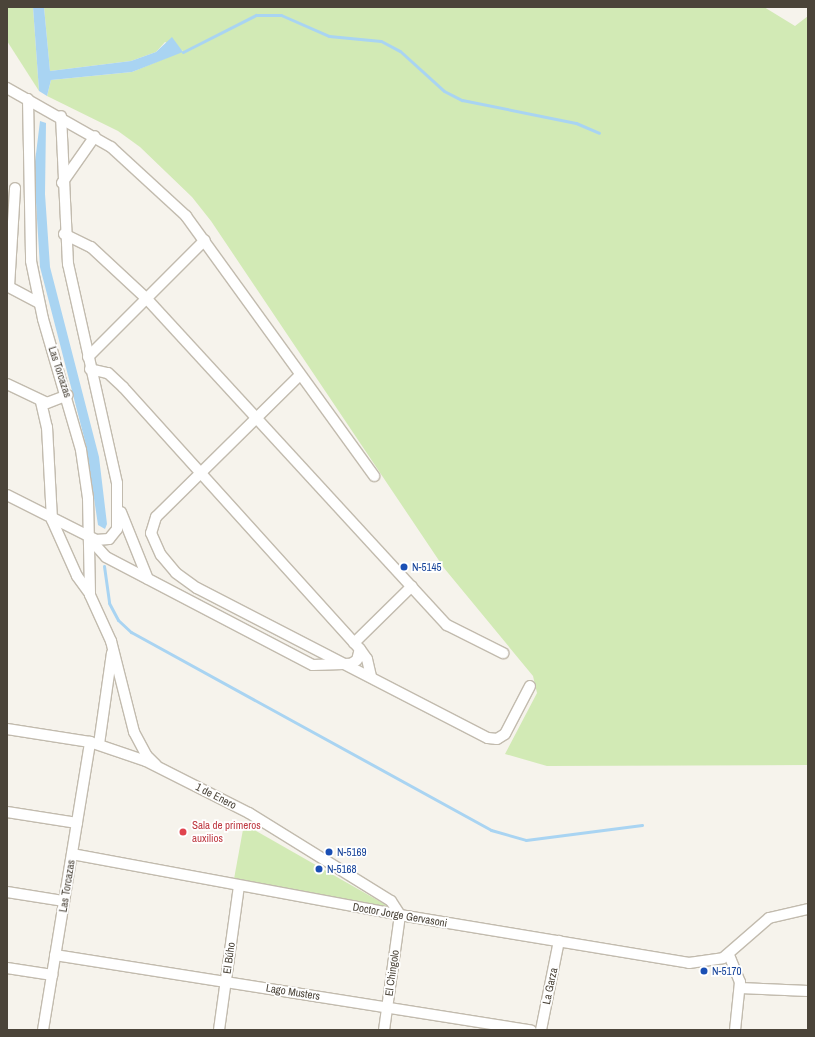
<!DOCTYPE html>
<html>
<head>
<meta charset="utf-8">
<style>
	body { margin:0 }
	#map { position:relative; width:815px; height:1037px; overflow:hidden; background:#f6f3ec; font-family:"Archivo Narrow",sans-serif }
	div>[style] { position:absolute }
	.green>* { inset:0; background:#d2eab5 }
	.water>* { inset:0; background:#a9d4f2 }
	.stream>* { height:3px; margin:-1.5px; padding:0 1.5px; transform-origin:1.5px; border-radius:1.5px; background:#a9d4f2 }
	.roads { filter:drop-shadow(1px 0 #c2bbae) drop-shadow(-1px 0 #c2bbae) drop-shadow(0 1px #c2bbae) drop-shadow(0 -1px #c2bbae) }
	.minor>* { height:10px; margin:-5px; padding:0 5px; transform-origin:5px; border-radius:5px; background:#fff }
	.dots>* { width:11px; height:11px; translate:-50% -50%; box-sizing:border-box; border:2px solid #fff; border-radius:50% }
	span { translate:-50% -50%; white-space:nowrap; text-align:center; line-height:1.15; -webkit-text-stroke:3.5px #fff; paint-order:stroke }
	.street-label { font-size:11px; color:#4b4439 }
	.transit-label { font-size:11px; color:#164399 }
	.left { translate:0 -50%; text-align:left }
	.health-label { font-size:11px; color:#be3a42 }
	.frame { position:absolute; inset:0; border:8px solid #4b4439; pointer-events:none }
</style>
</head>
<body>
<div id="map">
	<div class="green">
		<div style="clip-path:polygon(7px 7px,33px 7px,39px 91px,7px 41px)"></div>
		<div style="clip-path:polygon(44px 7px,764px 7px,795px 26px,808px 16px,808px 765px,547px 766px,505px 754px,537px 693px,533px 676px,444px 568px,211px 221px,192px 197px,140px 147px,118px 131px,47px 96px,51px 80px,132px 72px,183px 51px,165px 42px,156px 52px,131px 61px,50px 71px)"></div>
		<div style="clip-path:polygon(244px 824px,386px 905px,387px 909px,234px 879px)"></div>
	</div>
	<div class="water">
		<div style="clip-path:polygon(33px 7px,44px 7px,50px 71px,131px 61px,156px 52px,172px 37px,183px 52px,132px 72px,51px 80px,47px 96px,39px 91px)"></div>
		<div style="clip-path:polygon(40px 121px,46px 123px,45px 194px,50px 267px,99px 457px,107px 524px,105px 529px,98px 525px,86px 445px,40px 267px,34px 170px)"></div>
	</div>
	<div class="stream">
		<div style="left:183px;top:52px;width:82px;rotate:-26.9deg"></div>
		<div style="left:256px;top:15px;width:25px"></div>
		<div style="left:281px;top:15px;width:52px;rotate:23.6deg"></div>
		<div style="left:329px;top:36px;width:52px;rotate:5.5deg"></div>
		<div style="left:381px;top:41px;width:21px;rotate:28deg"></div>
		<div style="left:400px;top:51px;width:59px;rotate:42.3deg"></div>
		<div style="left:444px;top:91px;width:20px;rotate:27deg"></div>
		<div style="left:462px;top:100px;width:116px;rotate:11.4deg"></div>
		<div style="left:576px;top:123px;width:25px;rotate:23deg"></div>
		<div style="left:104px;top:566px;width:37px;rotate:82deg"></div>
		<div style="left:109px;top:603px;width:19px;rotate:62deg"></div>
		<div style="left:118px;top:620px;width:18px;rotate:43deg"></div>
		<div style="left:131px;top:632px;width:411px;rotate:28.8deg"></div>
		<div style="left:491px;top:830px;width:36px;rotate:16deg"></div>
		<div style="left:526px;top:840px;width:117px;rotate:-7.4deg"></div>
	</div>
	<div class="roads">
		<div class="minor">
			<div style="left:7px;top:88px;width:120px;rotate:29.6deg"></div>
			<div style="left:111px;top:147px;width:102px;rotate:42.6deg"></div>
			<div style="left:186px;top:216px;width:321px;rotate:54.1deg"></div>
			<div style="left:28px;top:99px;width:162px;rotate:88.9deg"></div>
			<div style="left:31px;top:261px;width:59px;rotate:78.3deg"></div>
			<div style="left:43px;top:319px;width:136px;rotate:73.8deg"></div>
			<div style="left:81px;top:450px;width:49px;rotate:81.7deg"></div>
			<div style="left:88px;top:498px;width:97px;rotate:88.8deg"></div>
			<div style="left:90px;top:595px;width:51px;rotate:65.5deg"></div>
			<div style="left:111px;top:641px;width:94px;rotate:75.8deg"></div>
			<div style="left:134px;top:732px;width:26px;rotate:62deg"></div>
			<div style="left:146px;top:755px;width:14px;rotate:45deg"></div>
			<div style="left:62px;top:183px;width:57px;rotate:-54.9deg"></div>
			<div style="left:64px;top:234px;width:30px;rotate:26deg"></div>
			<div style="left:91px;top:247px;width:76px;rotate:42.9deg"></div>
			<div style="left:147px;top:299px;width:443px;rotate:47.4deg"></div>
			<div style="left:447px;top:625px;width:63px;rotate:26.6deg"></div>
			<div style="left:7px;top:286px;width:36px;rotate:28deg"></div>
			<div style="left:9px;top:287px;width:99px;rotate:-86.5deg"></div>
			<div style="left:88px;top:357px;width:165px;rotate:-45deg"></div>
			<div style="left:90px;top:369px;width:18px;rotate:13deg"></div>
			<div style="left:108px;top:373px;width:21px;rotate:43deg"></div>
			<div style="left:123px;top:387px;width:353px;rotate:47.9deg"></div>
			<div style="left:360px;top:649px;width:12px;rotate:55deg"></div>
			<div style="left:367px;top:659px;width:18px;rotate:77deg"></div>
			<div style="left:300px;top:375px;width:202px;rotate:135.4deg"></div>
			<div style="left:156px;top:517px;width:17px;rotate:107deg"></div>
			<div style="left:151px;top:533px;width:24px;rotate:66deg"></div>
			<div style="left:161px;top:555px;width:23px;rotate:50deg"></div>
			<div style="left:176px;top:573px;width:26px;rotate:36deg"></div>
			<div style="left:197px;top:588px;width:327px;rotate:27.3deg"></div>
			<div style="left:488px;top:738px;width:9px;rotate:6deg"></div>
			<div style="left:497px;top:739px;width:9px;rotate:-32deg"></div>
			<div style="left:505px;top:734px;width:54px;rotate:-62.5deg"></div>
			<div style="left:7px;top:384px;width:44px;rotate:25.4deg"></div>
			<div style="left:47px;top:403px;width:22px;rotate:-21deg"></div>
			<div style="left:41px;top:402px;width:26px;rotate:77deg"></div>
			<div style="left:47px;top:427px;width:93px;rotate:86.9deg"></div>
			<div style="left:52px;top:520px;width:61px;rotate:65.9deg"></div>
			<div style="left:77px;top:576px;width:22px;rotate:54deg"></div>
			<div style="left:7px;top:495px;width:100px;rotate:26.8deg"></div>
			<div style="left:96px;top:540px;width:13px;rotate:-4deg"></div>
			<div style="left:109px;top:539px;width:13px;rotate:-51deg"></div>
			<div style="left:117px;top:529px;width:46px;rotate:-90deg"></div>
			<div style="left:117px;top:483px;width:224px;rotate:-102.6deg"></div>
			<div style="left:68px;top:264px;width:148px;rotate:-92.7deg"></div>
			<div style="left:121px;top:512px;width:72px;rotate:68.1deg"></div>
			<div style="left:89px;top:538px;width:25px;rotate:48deg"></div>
			<div style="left:106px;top:557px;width:233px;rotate:27.6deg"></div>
			<div style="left:313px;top:665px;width:38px;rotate:-2deg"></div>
			<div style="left:351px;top:664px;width:7px;rotate:-34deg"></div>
			<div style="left:357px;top:660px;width:11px;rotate:-75deg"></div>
			<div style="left:354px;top:643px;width:81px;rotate:-44.5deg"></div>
			<div style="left:7px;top:729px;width:84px;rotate:8.9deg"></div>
			<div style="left:90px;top:742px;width:59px;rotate:18.7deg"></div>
			<div style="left:146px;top:761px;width:115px;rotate:26.8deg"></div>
			<div style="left:249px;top:813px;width:167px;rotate:31.8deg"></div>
			<div style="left:391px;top:901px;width:17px;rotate:57deg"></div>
			<div style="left:400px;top:915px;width:116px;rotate:97.9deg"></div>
			<div style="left:99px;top:744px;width:92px;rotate:-81.9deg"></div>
			<div style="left:7px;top:812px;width:71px;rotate:8.9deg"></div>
			<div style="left:72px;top:854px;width:334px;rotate:10.5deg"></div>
			<div style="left:400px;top:915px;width:293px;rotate:9.4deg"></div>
			<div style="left:689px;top:963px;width:34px;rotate:-8deg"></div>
			<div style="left:723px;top:958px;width:61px;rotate:-41deg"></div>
			<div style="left:769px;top:918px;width:40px;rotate:-13deg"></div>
			<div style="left:7px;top:892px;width:58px;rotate:9deg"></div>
			<div style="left:55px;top:955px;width:482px;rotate:9deg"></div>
			<div style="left:729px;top:955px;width:29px;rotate:68deg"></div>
			<div style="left:740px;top:982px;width:48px;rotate:95.9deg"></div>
			<div style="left:7px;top:968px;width:46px;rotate:8.8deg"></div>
			<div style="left:740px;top:988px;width:68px;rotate:2.5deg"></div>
			<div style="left:43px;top:1030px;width:292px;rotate:-80.7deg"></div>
			<div style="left:219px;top:1030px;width:145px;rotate:-82.1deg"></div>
			<div style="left:541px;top:1030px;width:91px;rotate:-78.6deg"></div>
		</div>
	</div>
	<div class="dots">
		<div style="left:404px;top:567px;background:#1a4fb4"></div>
		<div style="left:183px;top:832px;background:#e0444e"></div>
		<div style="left:329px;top:852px;background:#1a4fb4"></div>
		<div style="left:319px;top:869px;background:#1a4fb4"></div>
		<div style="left:704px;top:971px;background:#1a4fb4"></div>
	</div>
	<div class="street-label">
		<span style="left:60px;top:372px;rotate:72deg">Las Torcazas</span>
		<span style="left:216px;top:796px;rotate:27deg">1 de Enero</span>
		<span style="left:67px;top:886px;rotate:-81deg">Las Torcazas</span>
		<span style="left:400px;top:915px;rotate:10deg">Doctor Jorge Gervasoni</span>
		<span style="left:229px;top:958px;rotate:-82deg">El Búho</span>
		<span style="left:392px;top:973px;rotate:-82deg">El Chingolo</span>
		<span style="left:550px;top:986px;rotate:-78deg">La Garza</span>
		<span style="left:293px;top:992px;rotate:9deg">Lago Musters</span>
	</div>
	<div class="transit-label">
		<span class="left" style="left:412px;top:567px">N-5145</span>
		<span class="left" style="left:337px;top:852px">N-5169</span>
		<span class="left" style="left:327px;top:869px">N-5168</span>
		<span class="left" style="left:712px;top:971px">N-5170</span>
	</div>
	<div class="health-label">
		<span class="left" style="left:192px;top:832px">Sala de primeros<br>auxilios</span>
	</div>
	<div class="frame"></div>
</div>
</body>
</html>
